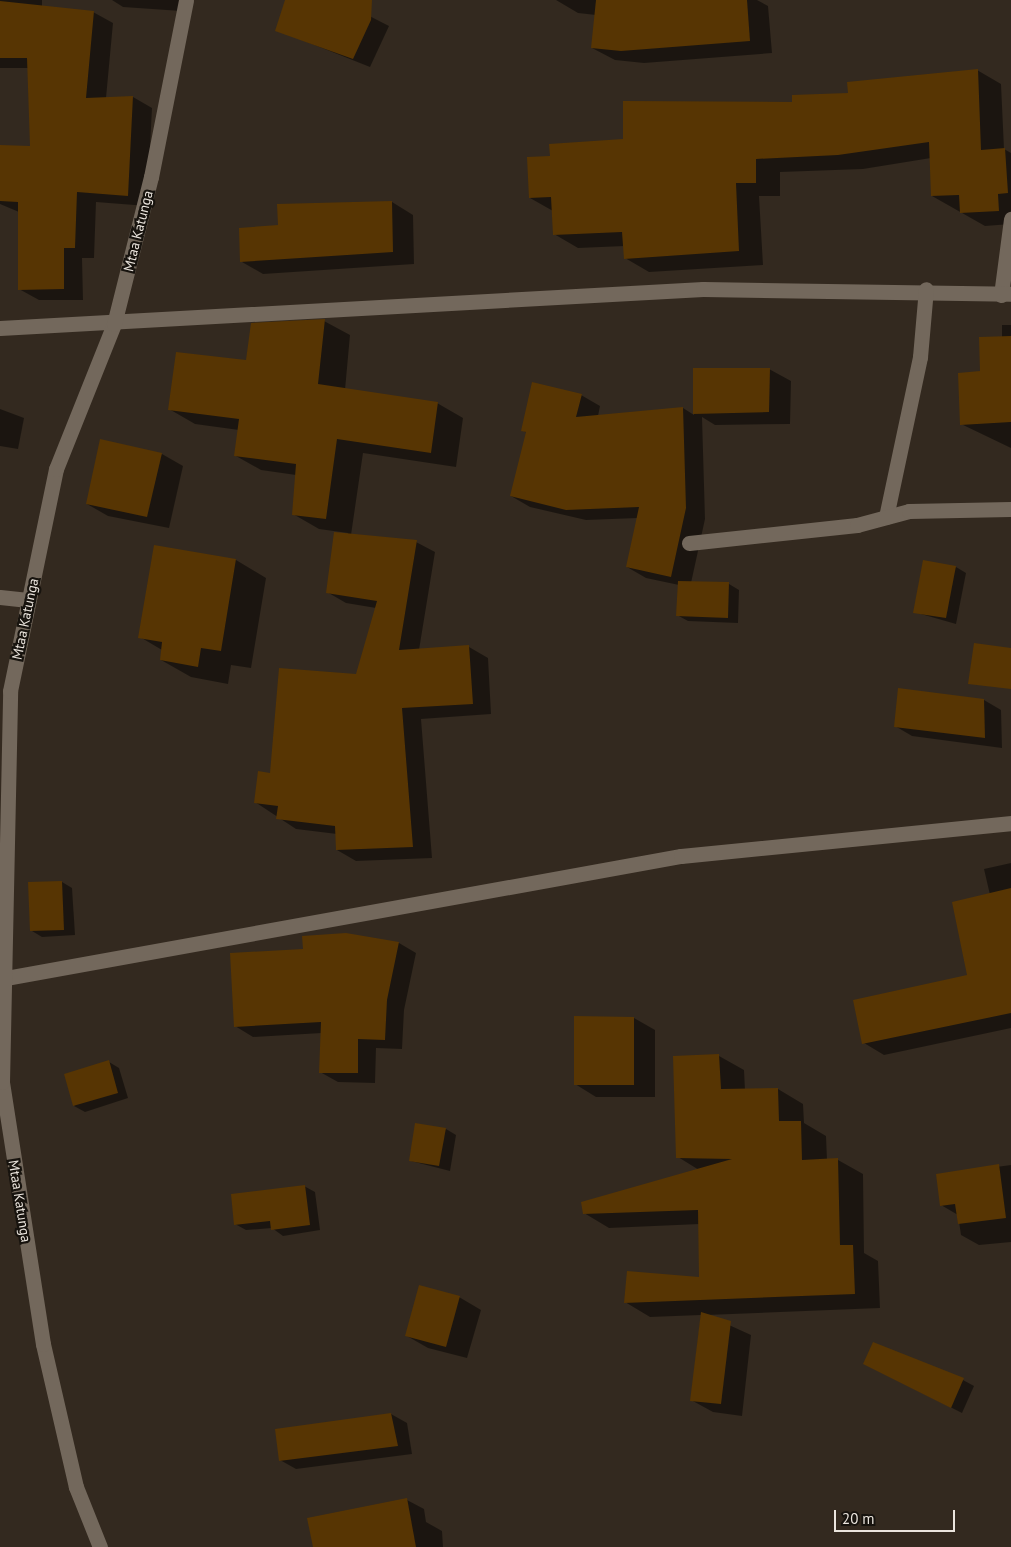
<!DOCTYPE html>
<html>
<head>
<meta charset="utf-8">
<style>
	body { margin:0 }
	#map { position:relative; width:1011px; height:1547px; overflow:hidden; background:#33291f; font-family:"PT Sans",sans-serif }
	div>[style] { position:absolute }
	.shadow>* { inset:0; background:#0007 }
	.building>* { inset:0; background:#573503 }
	.street>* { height:15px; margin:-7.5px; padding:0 7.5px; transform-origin:7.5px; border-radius:7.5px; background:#73685c }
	span { translate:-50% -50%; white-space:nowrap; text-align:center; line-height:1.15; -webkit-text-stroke:4.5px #17130e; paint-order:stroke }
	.street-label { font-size:14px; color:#ebe5de }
	.scale { position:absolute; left:834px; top:1510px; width:121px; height:22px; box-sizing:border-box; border:2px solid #ebe5de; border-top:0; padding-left:6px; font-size:15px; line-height:18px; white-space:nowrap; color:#ebe5de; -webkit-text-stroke:4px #17130e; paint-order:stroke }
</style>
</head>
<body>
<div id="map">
	<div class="shadow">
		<div style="clip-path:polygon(0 0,42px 0,42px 7px,93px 12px,113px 23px,106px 98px,133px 97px,152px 108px,147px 206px,96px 202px,94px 258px,82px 258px,83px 300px,39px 300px,19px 289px,19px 212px,0 204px,0 146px,31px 147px,29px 68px,0 68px)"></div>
		<div style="clip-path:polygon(112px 0,182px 0,181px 11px,123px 7px)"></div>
		<div style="clip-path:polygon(286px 0,338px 0,389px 26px,370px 67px,277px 30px)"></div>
		<div style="clip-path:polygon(556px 0,757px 0,768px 6px,772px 53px,644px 63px,615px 60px,592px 48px,596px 15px,578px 13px)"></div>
		<div style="clip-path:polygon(977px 70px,1001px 84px,1004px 149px,1011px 153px,1011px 224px,985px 226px,932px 196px,931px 158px,863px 169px,780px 172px,780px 196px,759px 196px,763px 265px,649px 272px,625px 258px,625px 246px,578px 248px,554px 234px,553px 211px,530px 198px,551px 157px,794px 103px)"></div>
		<div style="clip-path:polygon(392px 202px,413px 215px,414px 264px,263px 274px,242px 262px,279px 226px)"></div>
		<div style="clip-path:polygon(324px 321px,350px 335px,345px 390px,437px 403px,463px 418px,456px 467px,363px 453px,351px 535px,416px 542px,435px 552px,419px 650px,469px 647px,488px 658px,491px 714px,421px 719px,432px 858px,356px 861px,337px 850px,337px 834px,296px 829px,255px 802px,271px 774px,357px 675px,376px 608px,346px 603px,327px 592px,348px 533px,319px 529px,293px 514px,296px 475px,261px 470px,236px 456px,239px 430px,195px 424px,169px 409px)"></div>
		<div style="clip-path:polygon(1002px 325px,1011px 325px,1011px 448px,961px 424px,981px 372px,1002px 338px)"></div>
		<div style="clip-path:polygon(769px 369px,791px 381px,790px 424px,715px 425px,702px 417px,705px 519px,691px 583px,729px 584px,739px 590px,738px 623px,688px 621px,677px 615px,679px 585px,646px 578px,627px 567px,638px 518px,586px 520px,530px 507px,511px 496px,527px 433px,522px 430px,581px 395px,600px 406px,598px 416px,683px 408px,694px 415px,694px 370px)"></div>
		<div style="clip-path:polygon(0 409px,24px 418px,18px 449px,0 446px)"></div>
		<div style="clip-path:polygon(162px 454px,183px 466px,169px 528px,108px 516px,87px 504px)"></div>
		<div style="clip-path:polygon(155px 547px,236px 560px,266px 578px,251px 668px,231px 665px,228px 684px,191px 677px,161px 660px,162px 650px,140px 637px)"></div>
		<div style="clip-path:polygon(956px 567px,966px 573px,956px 624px,914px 612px)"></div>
		<div style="clip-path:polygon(984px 700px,1001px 710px,1002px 748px,912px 736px,895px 726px)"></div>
		<div style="clip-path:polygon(1011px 863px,1011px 1028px,884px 1055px,864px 1043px,969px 976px,990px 895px,984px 869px)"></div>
		<div style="clip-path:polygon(62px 882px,72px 888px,75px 935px,42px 937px,32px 931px)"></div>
		<div style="clip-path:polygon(344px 934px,399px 943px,416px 953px,404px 1010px,402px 1049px,376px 1048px,375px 1083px,338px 1082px,320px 1072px,322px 1033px,253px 1037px,235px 1026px)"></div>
		<div style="clip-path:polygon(576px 1017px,634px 1018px,655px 1030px,655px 1097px,596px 1097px,575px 1084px)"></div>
		<div style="clip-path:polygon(719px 1056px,744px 1070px,745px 1090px,778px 1089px,803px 1104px,804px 1123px,826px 1136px,827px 1160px,838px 1160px,863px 1174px,864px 1253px,878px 1261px,880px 1308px,707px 1315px,751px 1335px,742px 1416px,713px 1412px,691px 1400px,701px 1315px,650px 1317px,625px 1302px,700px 1279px,700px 1224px,609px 1228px,584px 1213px,699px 1170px,678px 1157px,674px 1057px)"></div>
		<div style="clip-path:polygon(109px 1062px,119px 1068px,128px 1098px,85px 1112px,74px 1106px)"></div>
		<div style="clip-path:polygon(446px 1129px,456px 1135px,450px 1171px,411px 1161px)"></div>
		<div style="clip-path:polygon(1011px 1165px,1011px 1242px,979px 1245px,961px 1235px,958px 1215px,941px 1205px,937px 1175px)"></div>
		<div style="clip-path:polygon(304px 1186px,315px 1192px,320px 1230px,283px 1236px,272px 1228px,246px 1230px,235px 1224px)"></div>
		<div style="clip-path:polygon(459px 1297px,481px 1310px,467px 1358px,428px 1348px,407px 1336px)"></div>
		<div style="clip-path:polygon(875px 1369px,963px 1380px,974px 1386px,962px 1413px)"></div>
		<div style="clip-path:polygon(391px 1414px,407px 1423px,412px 1454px,296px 1469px,280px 1460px)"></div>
		<div style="clip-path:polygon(407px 1500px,424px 1509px,426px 1522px,442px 1531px,443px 1547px,314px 1547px)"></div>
	</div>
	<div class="building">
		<div style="clip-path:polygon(285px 0,372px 0,371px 20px,353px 59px,275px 31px)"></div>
		<div style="clip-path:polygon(596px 0,747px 0,750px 41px,621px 51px,591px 48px)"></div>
		<div style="clip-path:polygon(0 1px,94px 11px,86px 98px,133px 96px,128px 196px,77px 192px,75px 248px,64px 248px,64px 289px,18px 290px,18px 202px,0 201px,0 145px,30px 146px,27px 58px,0 58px)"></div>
		<div style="clip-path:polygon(978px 69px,981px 150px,1005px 148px,1008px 193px,998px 194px,999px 211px,960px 213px,959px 195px,931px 196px,929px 142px,838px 155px,756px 159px,756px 183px,736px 183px,739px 251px,624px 259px,622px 232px,553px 235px,551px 197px,529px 198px,527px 157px,550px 156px,549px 144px,623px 139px,623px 101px,792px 102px,792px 95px,848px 93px,847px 82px)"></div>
		<div style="clip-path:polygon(392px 201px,393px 252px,240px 262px,239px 228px,278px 225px,277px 204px)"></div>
		<div style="clip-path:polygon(325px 319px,318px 384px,438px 402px,431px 453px,337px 439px,326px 519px,292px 515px,296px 464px,234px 456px,239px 419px,168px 410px,176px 352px,246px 360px,251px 323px)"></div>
		<div style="clip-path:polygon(1011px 336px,1011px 422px,960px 425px,958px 373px,980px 371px,979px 337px)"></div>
		<div style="clip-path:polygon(693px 368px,770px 368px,769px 412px,693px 414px)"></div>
		<div style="clip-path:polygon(532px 382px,582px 394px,576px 417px,683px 407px,686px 508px,671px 577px,626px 567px,639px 507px,566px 510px,510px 496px,526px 432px,521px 431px)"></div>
		<div style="clip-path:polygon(100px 439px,162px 453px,147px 517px,86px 504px)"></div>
		<div style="clip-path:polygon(334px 532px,417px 540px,399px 650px,469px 645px,473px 704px,402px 708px,413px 847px,336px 850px,335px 826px,276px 819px,278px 806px,254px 803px,258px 771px,270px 773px,279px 668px,356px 674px,377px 601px,326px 593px)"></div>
		<div style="clip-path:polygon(154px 545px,236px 559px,221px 651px,201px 648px,198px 667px,160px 660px,162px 642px,138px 638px)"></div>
		<div style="clip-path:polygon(923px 560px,956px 566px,946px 618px,913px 613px)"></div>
		<div style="clip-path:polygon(678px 581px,729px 582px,728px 618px,676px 616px)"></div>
		<div style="clip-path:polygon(974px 643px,1011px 648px,1011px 689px,968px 684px)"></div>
		<div style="clip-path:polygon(898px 688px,984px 699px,985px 738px,894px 727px)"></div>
		<div style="clip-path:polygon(62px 881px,64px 930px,30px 931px,28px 882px)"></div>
		<div style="clip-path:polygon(1011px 888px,1011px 1013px,862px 1044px,853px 1000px,967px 975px,952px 902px)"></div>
		<div style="clip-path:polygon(346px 933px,399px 942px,387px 1000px,385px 1040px,358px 1039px,358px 1073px,319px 1073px,321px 1022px,234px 1027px,230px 953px,303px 949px,302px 936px)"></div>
		<div style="clip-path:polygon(574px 1016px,634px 1017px,634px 1085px,574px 1085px)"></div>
		<div style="clip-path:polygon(719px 1054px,721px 1089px,778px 1088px,779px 1121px,801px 1121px,802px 1160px,838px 1158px,840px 1245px,853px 1245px,855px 1294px,624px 1303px,627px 1271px,699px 1277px,698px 1210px,583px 1214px,581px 1202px,732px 1159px,676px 1158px,673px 1056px)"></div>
		<div style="clip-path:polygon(109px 1060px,118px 1093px,73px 1106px,64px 1074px)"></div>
		<div style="clip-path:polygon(415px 1123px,446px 1128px,439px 1166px,409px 1161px)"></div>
		<div style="clip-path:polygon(999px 1164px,1006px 1218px,958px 1224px,955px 1204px,940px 1206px,936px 1174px)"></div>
		<div style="clip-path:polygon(305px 1185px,310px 1225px,271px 1230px,270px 1221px,234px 1225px,231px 1194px)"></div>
		<div style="clip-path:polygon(419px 1285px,460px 1296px,446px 1347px,405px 1336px)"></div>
		<div style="clip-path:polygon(701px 1312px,731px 1321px,721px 1404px,690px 1401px)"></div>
		<div style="clip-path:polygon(873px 1342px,964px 1378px,951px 1408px,863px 1364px)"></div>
		<div style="clip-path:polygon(391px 1413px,398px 1446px,279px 1461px,275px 1429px)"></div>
		<div style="clip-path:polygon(407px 1498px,416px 1547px,313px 1547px,307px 1518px)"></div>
	</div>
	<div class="street">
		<div style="left:1001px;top:295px;width:77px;rotate:-82.5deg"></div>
		<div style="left:0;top:328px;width:704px;rotate:-3.18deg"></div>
		<div style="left:703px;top:289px;width:308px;rotate:0.9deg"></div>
		<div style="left:886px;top:517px;width:164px;rotate:-78deg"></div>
		<div style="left:920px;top:357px;width:68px;rotate:-85deg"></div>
		<div style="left:689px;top:543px;width:169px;rotate:-6.1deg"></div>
		<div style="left:857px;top:525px;width:54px;rotate:-15.1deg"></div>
		<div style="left:909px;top:511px;width:102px;rotate:-1.1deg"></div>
		<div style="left:0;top:597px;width:28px;rotate:6deg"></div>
		<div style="left:0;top:979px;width:692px;rotate:-10.24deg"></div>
		<div style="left:681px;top:856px;width:332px;rotate:-5.7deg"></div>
		<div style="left:100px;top:1547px;width:65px;rotate:-111.8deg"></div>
		<div style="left:76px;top:1487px;width:147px;rotate:-103deg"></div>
		<div style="left:43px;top:1344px;width:265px;rotate:-98.9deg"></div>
		<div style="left:2px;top:1082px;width:391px;rotate:-88.8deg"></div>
		<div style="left:10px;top:691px;width:227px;rotate:-78.3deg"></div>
		<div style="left:56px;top:469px;width:156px;rotate:-68.2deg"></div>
		<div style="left:114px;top:324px;width:152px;rotate:-75.9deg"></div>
		<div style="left:151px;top:177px;width:180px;rotate:-78.8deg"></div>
	</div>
	<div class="street-label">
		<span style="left:138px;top:231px;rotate:-76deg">Mtaa Katunga</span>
		<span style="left:25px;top:619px;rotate:-78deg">Mtaa Katunga</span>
		<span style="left:20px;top:1201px;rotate:81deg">Mtaa Katunga</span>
	</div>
	<div class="scale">20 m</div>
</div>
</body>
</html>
